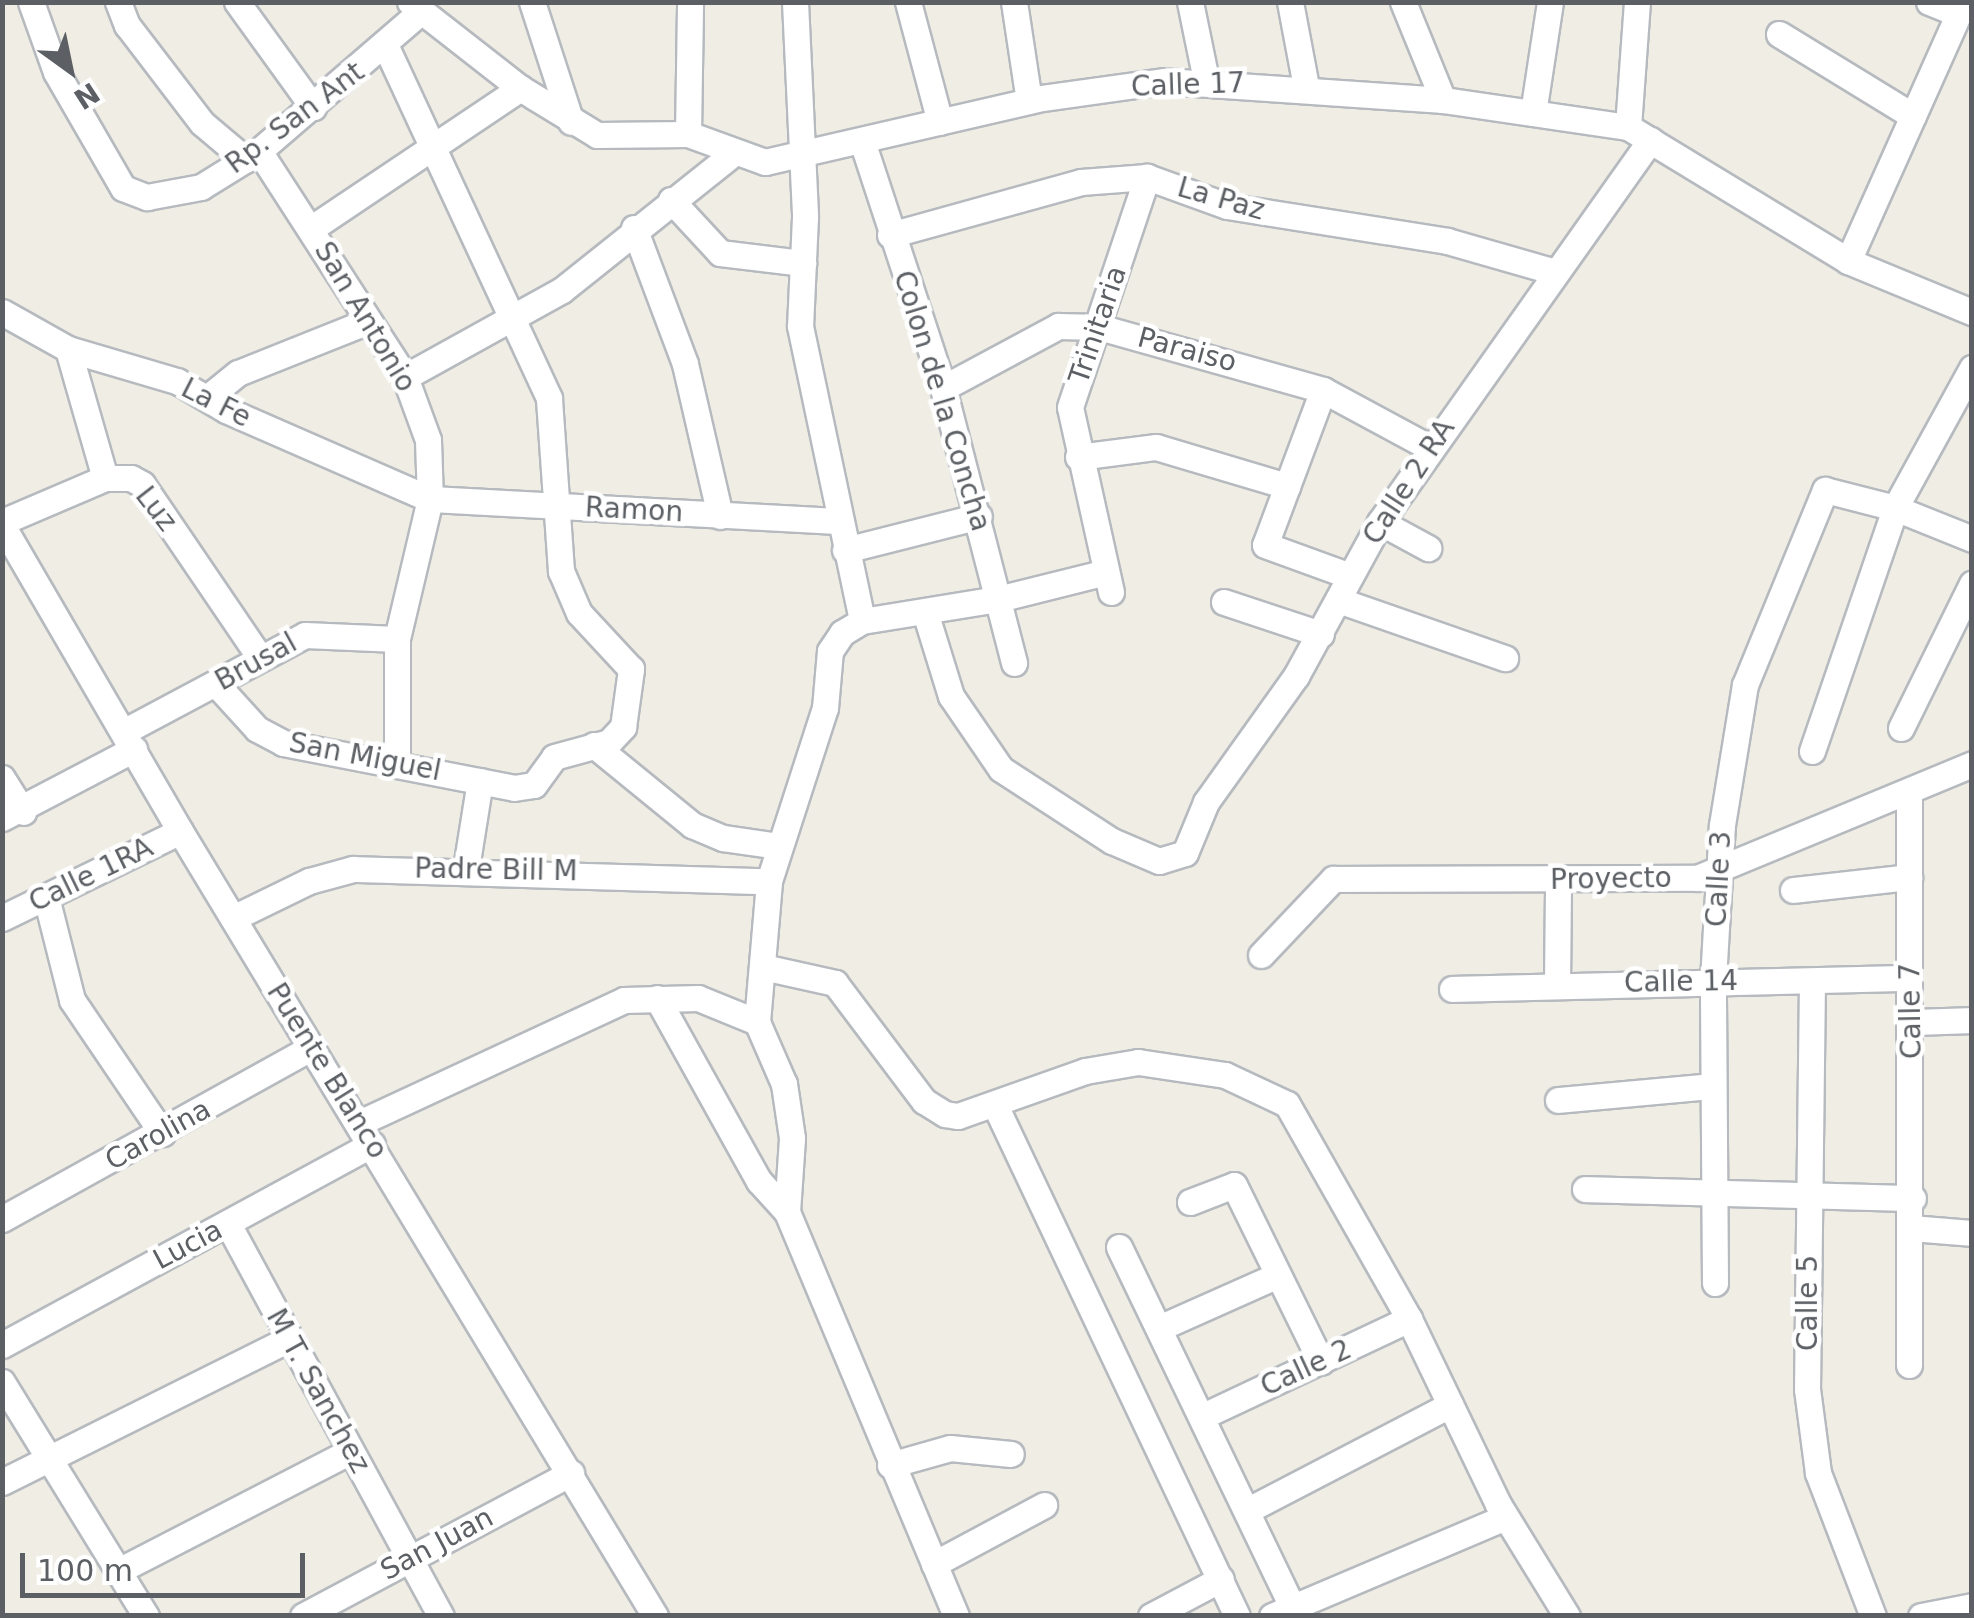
<!DOCTYPE html>
<html>
<head>
<meta charset="utf-8">
<style>
	body { margin:0 }
	#map { position:relative; width:1974px; height:1618px; overflow:hidden; background:#efede4; font-family:"DejaVu Sans",sans-serif }
	div>[style] { position:absolute }
	.roads { filter:drop-shadow(2px 0 #b6babf) drop-shadow(-2px 0 #b6babf) drop-shadow(0 2px #b6babf) drop-shadow(0 -2px #b6babf) }
	.minor>* { height:25px; margin:-12.5px; padding:0 12.5px; transform-origin:12.5px; border-radius:12.5px; background:#fff }
	span { translate:-50% -50%; white-space:nowrap; text-align:center; line-height:1.15; -webkit-text-stroke:9px #fff; paint-order:stroke }
	.street-label { font-size:28px; color:#5c6065 }
	.frame { position:absolute; inset:0; border:5px solid #5c6065; pointer-events:none }
	.north { position:absolute; left:20px; top:20px; width:100px; height:100px; -webkit-text-stroke:8px #fff; paint-order:stroke; rotate:147deg; font-size:28px; font-weight:700; line-height:40px; text-align:center; color:#5c6065 }
	.north::after { content:''; display:block; margin:auto; width:35px; height:45px; background:#5c6065; clip-path:polygon(50% 0,100% 100%,50% 72%,0 100%) }
	.scale { position:absolute; left:20px; top:1553px; width:285px; height:45px; box-sizing:border-box; border:5px solid #5c6065; border-top:0; padding-left:12px; font-size:30px; line-height:35px; white-space:nowrap; color:#5c6065; -webkit-text-stroke:8px #fff; paint-order:stroke }
</style>
</head>
<body>
<div id="map">
	<div class="roads">
		<div class="minor">
			<div style="left:31px;top:2px;width:74px;rotate:70.3deg"></div>
			<div style="left:56px;top:72px;width:134px;rotate:60deg"></div>
			<div style="left:123px;top:188px;width:26px;rotate:21deg"></div>
			<div style="left:147px;top:197px;width:55px;rotate:-10.5deg"></div>
			<div style="left:201px;top:187px;width:68px;rotate:-31.8deg"></div>
			<div style="left:259px;top:151px;width:214px;rotate:-40.8deg"></div>
			<div style="left:118px;top:2px;width:25px;rotate:69deg"></div>
			<div style="left:127px;top:25px;width:123px;rotate:52.6deg"></div>
			<div style="left:202px;top:123px;width:57px;rotate:40.1deg"></div>
			<div style="left:237px;top:2px;width:130px;rotate:54.1deg"></div>
			<div style="left:410px;top:2px;width:140px;rotate:38deg"></div>
			<div style="left:520px;top:88px;width:90px;rotate:31.4deg"></div>
			<div style="left:597px;top:135px;width:91px;rotate:-0.6deg"></div>
			<div style="left:688px;top:134px;width:82px;rotate:20deg"></div>
			<div style="left:765px;top:162px;width:284px;rotate:-13deg"></div>
			<div style="left:1042px;top:98px;width:124px;rotate:-7.9deg"></div>
			<div style="left:1165px;top:81px;width:279px;rotate:3.9deg"></div>
			<div style="left:1443px;top:100px;width:187px;rotate:8.3deg"></div>
			<div style="left:1628px;top:127px;width:258px;rotate:31.3deg"></div>
			<div style="left:1848px;top:261px;width:134px;rotate:22.4deg"></div>
			<div style="left:532px;top:2px;width:126px;rotate:72deg"></div>
			<div style="left:795px;top:2px;width:215px;rotate:87.3deg"></div>
			<div style="left:805px;top:217px;width:109px;rotate:92.6deg"></div>
			<div style="left:800px;top:326px;width:301px;rotate:78.1deg"></div>
			<div style="left:908px;top:2px;width:124px;rotate:75.1deg"></div>
			<div style="left:1014px;top:2px;width:100px;rotate:81.4deg"></div>
			<div style="left:1190px;top:2px;width:80px;rotate:78.4deg"></div>
			<div style="left:1290px;top:2px;width:86px;rotate:79.3deg"></div>
			<div style="left:1403px;top:2px;width:106px;rotate:67.8deg"></div>
			<div style="left:1929px;top:2px;width:32px;rotate:22deg"></div>
			<div style="left:1779px;top:34px;width:157px;rotate:31.5deg"></div>
			<div style="left:1533px;top:113px;width:112px;rotate:-81.3deg"></div>
			<div style="left:1628px;top:127px;width:125px;rotate:-85.9deg"></div>
			<div style="left:688px;top:134px;width:132px;rotate:-89.1deg"></div>
			<div style="left:862px;top:141px;width:260px;rotate:71.8deg"></div>
			<div style="left:943px;top:388px;width:284px;rotate:75.5deg"></div>
			<div style="left:259px;top:151px;width:269px;rotate:57.1deg"></div>
			<div style="left:405px;top:377px;width:67px;rotate:69.9deg"></div>
			<div style="left:428px;top:440px;width:59px;rotate:88.1deg"></div>
			<div style="left:430px;top:499px;width:144px;rotate:103.3deg"></div>
			<div style="left:397px;top:639px;width:122px;rotate:90deg"></div>
			<div style="left:671px;top:200px;width:72px;rotate:47.2deg"></div>
			<div style="left:720px;top:253px;width:84px;rotate:6.9deg"></div>
			<div style="left:312px;top:228px;width:251px;rotate:-33.9deg"></div>
			<div style="left:634px;top:228px;width:145px;rotate:69.4deg"></div>
			<div style="left:685px;top:364px;width:156px;rotate:77deg"></div>
			<div style="left:890px;top:235px;width:198px;rotate:-15.5deg"></div>
			<div style="left:1081px;top:182px;width:66px;rotate:-4.3deg"></div>
			<div style="left:1147px;top:177px;width:85px;rotate:19.9deg"></div>
			<div style="left:1227px;top:206px;width:223px;rotate:9deg"></div>
			<div style="left:1447px;top:241px;width:112px;rotate:16deg"></div>
			<div style="left:1848px;top:261px;width:284px;rotate:-65.9deg"></div>
			<div style="left:2px;top:312px;width:76px;rotate:29.3deg"></div>
			<div style="left:68px;top:349px;width:114px;rotate:16.4deg"></div>
			<div style="left:177px;top:381px;width:57px;rotate:30.6deg"></div>
			<div style="left:226px;top:410px;width:223px;rotate:23.6deg"></div>
			<div style="left:430px;top:499px;width:409px;rotate:3.1deg"></div>
			<div style="left:68px;top:349px;width:134px;rotate:74deg"></div>
			<div style="left:405px;top:377px;width:179px;rotate:-29deg"></div>
			<div style="left:562px;top:290px;width:216px;rotate:-38.6deg"></div>
			<div style="left:943px;top:388px;width:131px;rotate:-28.3deg"></div>
			<div style="left:1058px;top:326px;width:41px;rotate:1.4deg"></div>
			<div style="left:1099px;top:327px;width:233px;rotate:15.7deg"></div>
			<div style="left:1323px;top:390px;width:120px;rotate:28.3deg"></div>
			<div style="left:1323px;top:390px;width:165px;rotate:110.5deg"></div>
			<div style="left:1265px;top:545px;width:90px;rotate:20deg"></div>
			<div style="left:207px;top:398px;width:40px;rotate:-39deg"></div>
			<div style="left:238px;top:373px;width:138px;rotate:-21.7deg"></div>
			<div style="left:1078px;top:457px;width:79px;rotate:-7.3deg"></div>
			<div style="left:1156px;top:447px;width:137px;rotate:16.6deg"></div>
			<div style="left:2px;top:522px;width:112px;rotate:-23.1deg"></div>
			<div style="left:105px;top:478px;width:26px"></div>
			<div style="left:131px;top:478px;width:13px;rotate:29deg"></div>
			<div style="left:142px;top:484px;width:207px;rotate:55.8deg"></div>
			<div style="left:1380px;top:522px;width:55px;rotate:28.4deg"></div>
			<div style="left:2px;top:525px;width:354px;rotate:59.8deg"></div>
			<div style="left:180px;top:831px;width:918px;rotate:58.82deg"></div>
			<div style="left:845px;top:550px;width:138px;rotate:-14.2deg"></div>
			<div style="left:1111px;top:592px;width:189px;rotate:-102.5deg"></div>
			<div style="left:1070px;top:407px;width:243px;rotate:-71.5deg"></div>
			<div style="left:1338px;top:600px;width:177px;rotate:19.2deg"></div>
			<div style="left:1224px;top:602px;width:102px;rotate:18.3deg"></div>
			<div style="left:925px;top:612px;width:88px;rotate:72.8deg"></div>
			<div style="left:951px;top:696px;width:88px;rotate:55.6deg"></div>
			<div style="left:1001px;top:769px;width:132px;rotate:33deg"></div>
			<div style="left:1112px;top:841px;width:51px;rotate:23.1deg"></div>
			<div style="left:1159px;top:861px;width:27px;rotate:-17deg"></div>
			<div style="left:1185px;top:853px;width:55px;rotate:-67.6deg"></div>
			<div style="left:1206px;top:802px;width:155px;rotate:-54.5deg"></div>
			<div style="left:1296px;top:676px;width:175px;rotate:-61.4deg"></div>
			<div style="left:1380px;top:522px;width:468px;rotate:-54.7deg"></div>
			<div style="left:217px;top:685px;width:59px;rotate:47.7deg"></div>
			<div style="left:257px;top:729px;width:30px;rotate:28deg"></div>
			<div style="left:283px;top:743px;width:235px;rotate:11deg"></div>
			<div style="left:514px;top:788px;width:20px;rotate:-9deg"></div>
			<div style="left:534px;top:785px;width:34px;rotate:-54deg"></div>
			<div style="left:554px;top:757px;width:57px;rotate:-15.3deg"></div>
			<div style="left:609px;top:742px;width:21px;rotate:-47deg"></div>
			<div style="left:623px;top:727px;width:59px;rotate:-82.1deg"></div>
			<div style="left:631px;top:669px;width:76px;rotate:-132.9deg"></div>
			<div style="left:579px;top:613px;width:46px;rotate:-113.2deg"></div>
			<div style="left:561px;top:571px;width:173px;rotate:-94deg"></div>
			<div style="left:549px;top:398px;width:387px;rotate:-114.9deg"></div>
			<div style="left:1901px;top:728px;width:161px;rotate:-63.8deg"></div>
			<div style="left:125px;top:731px;width:204px;rotate:-28.1deg"></div>
			<div style="left:305px;top:635px;width:92px;rotate:2.5deg"></div>
			<div style="left:594px;top:745px;width:127px;rotate:39.2deg"></div>
			<div style="left:692px;top:825px;width:34px;rotate:23deg"></div>
			<div style="left:723px;top:838px;width:57px;rotate:8.1deg"></div>
			<div style="left:1812px;top:751px;width:257px;rotate:-71.1deg"></div>
			<div style="left:1895px;top:508px;width:160px;rotate:-61.2deg"></div>
			<div style="left:2px;top:778px;width:40px;rotate:58deg"></div>
			<div style="left:2px;top:818px;width:149px;rotate:-27.6deg"></div>
			<div style="left:466px;top:868px;width:88px;rotate:-80.9deg"></div>
			<div style="left:1793px;top:890px;width:117px;rotate:-6.4deg"></div>
			<div style="left:46px;top:897px;width:106px;rotate:75.8deg"></div>
			<div style="left:72px;top:1000px;width:161px;rotate:55.9deg"></div>
			<div style="left:2px;top:918px;width:198px;rotate:-26deg"></div>
			<div style="left:233px;top:918px;width:85px;rotate:-26deg"></div>
			<div style="left:309px;top:881px;width:46px;rotate:-15.3deg"></div>
			<div style="left:353px;top:869px;width:416px;rotate:1.7deg"></div>
			<div style="left:1261px;top:955px;width:105px;rotate:-46.5deg"></div>
			<div style="left:1333px;top:879px;width:364px;rotate:-0.2deg"></div>
			<div style="left:1697px;top:878px;width:298px;rotate:-22.5deg"></div>
			<div style="left:763px;top:967px;width:74px;rotate:12.5deg"></div>
			<div style="left:835px;top:983px;width:148px;rotate:53deg"></div>
			<div style="left:924px;top:1101px;width:25px;rotate:32deg"></div>
			<div style="left:945px;top:1114px;width:13px;rotate:9deg"></div>
			<div style="left:958px;top:1116px;width:135px;rotate:-19.5deg"></div>
			<div style="left:1085px;top:1071px;width:54px;rotate:-9.6deg"></div>
			<div style="left:1138px;top:1062px;width:88px;rotate:8.5deg"></div>
			<div style="left:1225px;top:1075px;width:68px;rotate:25.1deg"></div>
			<div style="left:1287px;top:1104px;width:247px;rotate:60.4deg"></div>
			<div style="left:1409px;top:1319px;width:205px;rotate:64.3deg"></div>
			<div style="left:1498px;top:1504px;width:132px;rotate:58.4deg"></div>
			<div style="left:1812px;top:981px;width:408px;rotate:90.7deg"></div>
			<div style="left:1807px;top:1389px;width:85px;rotate:82.5deg"></div>
			<div style="left:1818px;top:1473px;width:153px;rotate:69deg"></div>
			<div style="left:1557px;top:984px;width:104px;rotate:-89.4deg"></div>
			<div style="left:1452px;top:989px;width:457px;rotate:-1.4deg"></div>
			<div style="left:657px;top:998px;width:210px;rotate:60.9deg"></div>
			<div style="left:759px;top:1181px;width:42px;rotate:47.9deg"></div>
			<div style="left:1911px;top:1022px;width:61px;rotate:-1.9deg"></div>
			<div style="left:1558px;top:1100px;width:154px;rotate:-5.2deg"></div>
			<div style="left:995px;top:1105px;width:565px;rotate:64.66deg"></div>
			<div style="left:359px;top:1123px;width:292px;rotate:-24.9deg"></div>
			<div style="left:624px;top:1000px;width:74px;rotate:-1.5deg"></div>
			<div style="left:698px;top:998px;width:64px;rotate:22.1deg"></div>
			<div style="left:1585px;top:1189px;width:328px;rotate:1.6deg"></div>
			<div style="left:1190px;top:1202px;width:47px;rotate:-21.1deg"></div>
			<div style="left:1234px;top:1185px;width:197px;rotate:63.8deg"></div>
			<div style="left:2px;top:1219px;width:355px;rotate:-29deg"></div>
			<div style="left:228px;top:1224px;width:446px;rotate:61.5deg"></div>
			<div style="left:1911px;top:1228px;width:61px;rotate:4.7deg"></div>
			<div style="left:1119px;top:1247px;width:399px;rotate:64.3deg"></div>
			<div style="left:1715px;top:1283px;width:303px;rotate:-90.4deg"></div>
			<div style="left:1713px;top:980px;width:155px;rotate:-86.7deg"></div>
			<div style="left:1722px;top:825px;width:142px;rotate:-80.7deg"></div>
			<div style="left:1745px;top:685px;width:211px;rotate:-67.7deg"></div>
			<div style="left:1825px;top:490px;width:72px;rotate:14.4deg"></div>
			<div style="left:1895px;top:508px;width:83px;rotate:21.9deg"></div>
			<div style="left:1159px;top:1328px;width:130px;rotate:-24deg"></div>
			<div style="left:2px;top:1345px;width:421px;rotate:-28.5deg"></div>
			<div style="left:1909px;top:1365px;width:570px;rotate:-90deg"></div>
			<div style="left:2px;top:1382px;width:275px;rotate:58.4deg"></div>
			<div style="left:1203px;top:1416px;width:228px;rotate:-25.2deg"></div>
			<div style="left:890px;top:1465px;width:62px;rotate:-15.8deg"></div>
			<div style="left:950px;top:1448px;width:61px;rotate:5.6deg"></div>
			<div style="left:2px;top:1482px;width:321px;rotate:-26.5deg"></div>
			<div style="left:1248px;top:1510px;width:228px;rotate:-27.5deg"></div>
			<div style="left:934px;top:1564px;width:125px;rotate:-28.2deg"></div>
			<div style="left:118px;top:1571px;width:261px;rotate:-27.3deg"></div>
			<div style="left:303px;top:1616px;width:304px;rotate:-28.1deg"></div>
			<div style="left:956px;top:1616px;width:438px;rotate:-112.7deg"></div>
			<div style="left:787px;top:1212px;width:74px;rotate:-86.1deg"></div>
			<div style="left:792px;top:1138px;width:55px;rotate:-98.4deg"></div>
			<div style="left:784px;top:1084px;width:68px;rotate:-113.5deg"></div>
			<div style="left:757px;top:1022px;width:142px;rotate:-85.1deg"></div>
			<div style="left:769px;top:881px;width:182px;rotate:-72.1deg"></div>
			<div style="left:825px;top:708px;width:57px;rotate:-85deg"></div>
			<div style="left:830px;top:651px;width:22px;rotate:-56deg"></div>
			<div style="left:842px;top:633px;width:23px;rotate:-31deg"></div>
			<div style="left:862px;top:621px;width:138px;rotate:-9.2deg"></div>
			<div style="left:998px;top:599px;width:111px;rotate:-14deg"></div>
			<div style="left:1151px;top:1616px;width:79px;rotate:-27.9deg"></div>
			<div style="left:1272px;top:1616px;width:253px;rotate:-23deg"></div>
			<div style="left:1921px;top:1616px;width:52px;rotate:-11.1deg"></div>
		</div>
	</div>
	<div class="street-label">
		<span style="left:1188px;top:85px;rotate:-2deg">Calle 17</span>
		<span style="left:295px;top:118px;rotate:-37deg">Rp. San Ant</span>
		<span style="left:1221px;top:199px;rotate:16deg">La Paz</span>
		<span style="left:365px;top:317px;rotate:59deg">San Antonio</span>
		<span style="left:1098px;top:325px;rotate:-71deg">Trinitaria</span>
		<span style="left:1187px;top:350px;rotate:15deg">Paraiso</span>
		<span style="left:942px;top:401px;rotate:73deg">Colon de la Concha</span>
		<span style="left:216px;top:403px;rotate:27deg">La Fe</span>
		<span style="left:1409px;top:482px;rotate:-57deg">Calle 2 RA</span>
		<span style="left:156px;top:509px;rotate:52deg">Luz</span>
		<span style="left:634px;top:510px;rotate:3deg">Ramon</span>
		<span style="left:256px;top:662px;rotate:-29deg">Brusal</span>
		<span style="left:365px;top:757px;rotate:11deg">San Miguel</span>
		<span style="left:496px;top:870px;rotate:1deg">Padre Bill M</span>
		<span style="left:91px;top:875px;rotate:-26deg">Calle 1RA</span>
		<span style="left:1611px;top:879px;rotate:-1deg">Proyecto</span>
		<span style="left:1719px;top:879px;rotate:-87deg">Calle 3</span>
		<span style="left:1681px;top:982px;rotate:-1deg">Calle 14</span>
		<span style="left:1911px;top:1011px;rotate:-91deg">Calle 7</span>
		<span style="left:327px;top:1071px;rotate:58deg">Puente Blanco</span>
		<span style="left:158px;top:1135px;rotate:-29deg">Carolina</span>
		<span style="left:188px;top:1245px;rotate:-28deg">Lucia</span>
		<span style="left:1808px;top:1303px;rotate:-90deg">Calle 5</span>
		<span style="left:1306px;top:1368px;rotate:-25deg">Calle 2</span>
		<span style="left:318px;top:1391px;rotate:61deg">M T. Sanchez</span>
		<span style="left:437px;top:1544px;rotate:-28deg">San Juan</span>
	</div>
	<div class="frame"></div>
	<div class="north">N</div>
	<div class="scale">100 m</div>
</div>
</body>
</html>
